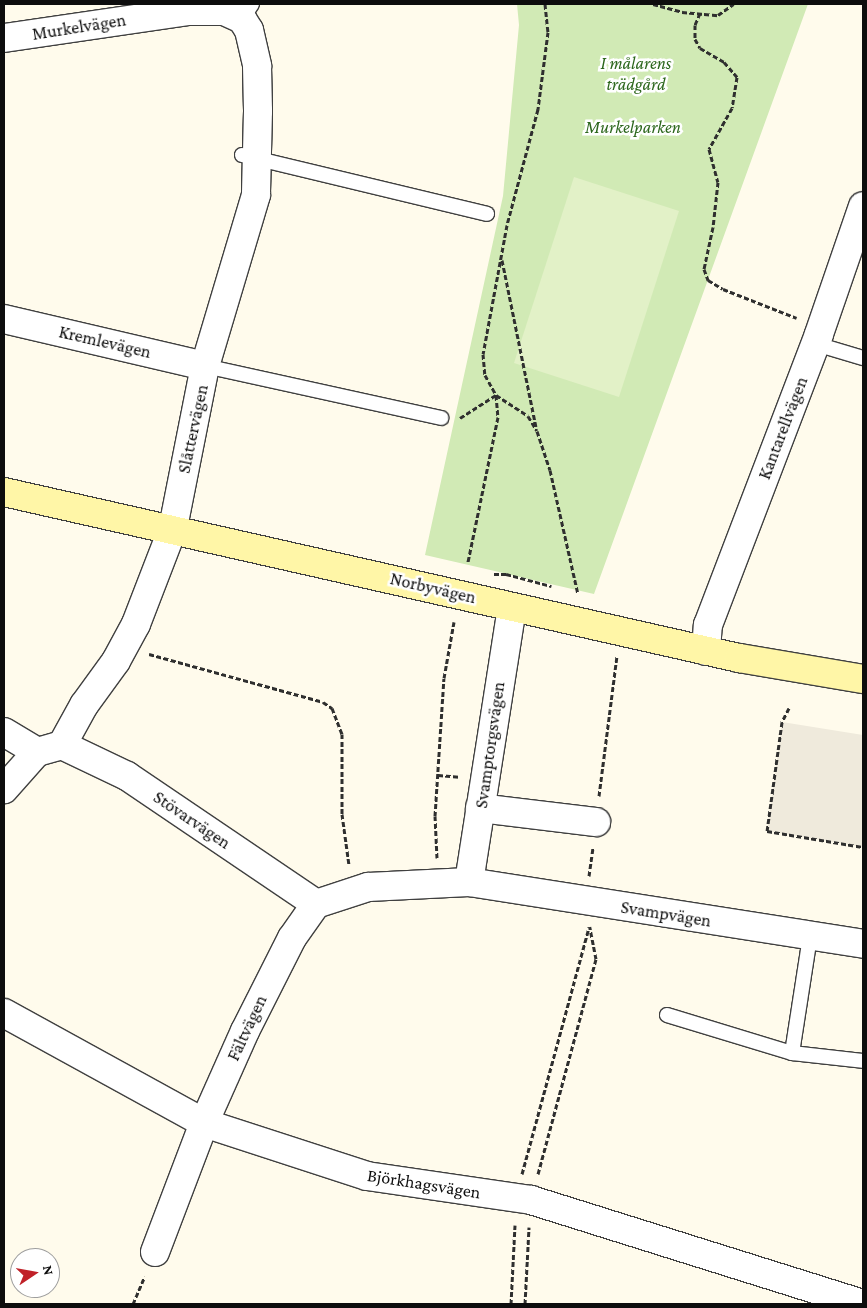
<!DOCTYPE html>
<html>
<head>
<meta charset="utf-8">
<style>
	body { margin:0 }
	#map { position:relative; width:867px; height:1308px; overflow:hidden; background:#fffbec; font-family:"Crimson Pro",serif }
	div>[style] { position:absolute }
	.green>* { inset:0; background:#d1eab5 }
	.pitch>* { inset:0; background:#e2f1c7 }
	.plaza>* { inset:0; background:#efeadc }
	.path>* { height:3px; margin-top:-1.5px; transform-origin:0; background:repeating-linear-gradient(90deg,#2f2f2f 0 5px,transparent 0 7.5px) }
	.roads { filter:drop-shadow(1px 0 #404040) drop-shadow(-1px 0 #404040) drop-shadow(0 1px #404040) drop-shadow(0 -1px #404040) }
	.lane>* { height:14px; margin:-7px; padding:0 7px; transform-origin:7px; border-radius:7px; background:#fff }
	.street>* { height:28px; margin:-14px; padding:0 14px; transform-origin:14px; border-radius:14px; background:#fff }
	.secondary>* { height:28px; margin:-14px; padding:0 14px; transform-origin:14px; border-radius:14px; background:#fff6a7 }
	span { translate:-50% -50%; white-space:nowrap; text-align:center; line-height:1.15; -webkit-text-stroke:5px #fff; paint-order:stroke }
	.street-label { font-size:18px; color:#0d0d0d }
	.park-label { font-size:18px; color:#2b661b; font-style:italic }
	.frame { position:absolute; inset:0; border:5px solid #0d0d0d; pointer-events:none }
	.north { position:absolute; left:10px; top:1248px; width:50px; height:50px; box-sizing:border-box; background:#fff; border:1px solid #9e9e9e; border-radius:50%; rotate:78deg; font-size:14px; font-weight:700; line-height:20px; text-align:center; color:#0d0d0d }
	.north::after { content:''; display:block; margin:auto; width:18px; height:22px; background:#c02128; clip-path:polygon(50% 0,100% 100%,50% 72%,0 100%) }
</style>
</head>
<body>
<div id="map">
	<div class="green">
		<div style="clip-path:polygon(517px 4px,808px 4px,594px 594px,425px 555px,503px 196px,519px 25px)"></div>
	</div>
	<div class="pitch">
		<div style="clip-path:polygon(574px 177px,679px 211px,619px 397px,514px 363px)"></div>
	</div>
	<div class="plaza">
		<div style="clip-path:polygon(782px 722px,863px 735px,863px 847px,767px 831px)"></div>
	</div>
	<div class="path">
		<div style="left:545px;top:4px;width:28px;rotate:84deg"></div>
		<div style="left:548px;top:32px;width:78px;rotate:97.4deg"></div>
		<div style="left:538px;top:109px;width:120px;rotate:105deg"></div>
		<div style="left:507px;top:225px;width:131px;rotate:100.5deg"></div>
		<div style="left:483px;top:354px;width:21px;rotate:85deg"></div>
		<div style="left:485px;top:375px;width:23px;rotate:61deg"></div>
		<div style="left:496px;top:395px;width:38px;rotate:33deg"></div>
		<div style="left:528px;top:416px;width:17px;rotate:59deg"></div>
		<div style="left:537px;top:431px;width:41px;rotate:71.6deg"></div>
		<div style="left:550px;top:470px;width:127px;rotate:77.3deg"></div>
		<div style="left:653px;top:4px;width:30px;rotate:15deg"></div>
		<div style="left:682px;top:12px;width:36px;rotate:5deg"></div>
		<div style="left:718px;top:15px;width:19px;rotate:-35deg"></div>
		<div style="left:700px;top:13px;width:13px;rotate:113deg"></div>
		<div style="left:695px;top:25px;width:14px;rotate:90deg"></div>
		<div style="left:695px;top:39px;width:10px;rotate:61deg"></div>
		<div style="left:700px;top:48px;width:28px;rotate:30deg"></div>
		<div style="left:724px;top:62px;width:20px;rotate:49deg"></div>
		<div style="left:737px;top:77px;width:31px;rotate:99deg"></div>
		<div style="left:732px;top:108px;width:47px;rotate:119.3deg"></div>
		<div style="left:709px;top:149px;width:34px;rotate:75deg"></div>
		<div style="left:718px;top:182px;width:45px;rotate:96.3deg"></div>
		<div style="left:713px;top:227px;width:43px;rotate:102.1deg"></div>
		<div style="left:704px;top:269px;width:12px;rotate:70deg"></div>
		<div style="left:708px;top:280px;width:17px;rotate:31deg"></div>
		<div style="left:723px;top:289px;width:79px;rotate:21.4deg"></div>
		<div style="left:502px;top:260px;width:170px;rotate:78.5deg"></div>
		<div style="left:460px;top:418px;width:43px;rotate:-32.6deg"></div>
		<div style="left:496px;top:395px;width:22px;rotate:85deg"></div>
		<div style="left:498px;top:417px;width:148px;rotate:101.7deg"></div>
		<div style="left:494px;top:574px;width:12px"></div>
		<div style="left:506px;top:574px;width:47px;rotate:14.9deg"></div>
		<div style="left:149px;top:654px;width:180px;rotate:15.4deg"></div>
		<div style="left:323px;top:702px;width:11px;rotate:34deg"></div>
		<div style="left:332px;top:708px;width:28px;rotate:69deg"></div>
		<div style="left:342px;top:734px;width:80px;rotate:90deg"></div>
		<div style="left:342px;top:814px;width:51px;rotate:82.2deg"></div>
		<div style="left:789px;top:708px;width:16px;rotate:117deg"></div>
		<div style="left:782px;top:722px;width:110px;rotate:97.8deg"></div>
		<div style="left:767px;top:831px;width:97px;rotate:9.5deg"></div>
		<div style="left:438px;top:775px;width:21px;rotate:5deg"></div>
		<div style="left:599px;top:796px;width:141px;rotate:-82.7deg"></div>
		<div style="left:437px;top:858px;width:42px;rotate:-92.7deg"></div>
		<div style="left:435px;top:816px;width:138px;rotate:-86.3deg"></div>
		<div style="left:444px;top:678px;width:57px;rotate:-79.9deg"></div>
		<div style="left:589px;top:876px;width:29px;rotate:-82deg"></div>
		<div style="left:522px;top:1174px;width:256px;rotate:-74.8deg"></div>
		<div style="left:538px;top:1174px;width:223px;rotate:-74.9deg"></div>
		<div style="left:596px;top:959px;width:33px;rotate:-101deg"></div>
		<div style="left:133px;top:1304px;width:30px;rotate:-67deg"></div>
		<div style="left:511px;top:1304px;width:79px;rotate:-87.1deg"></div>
		<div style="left:525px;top:1304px;width:77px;rotate:-87deg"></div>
	</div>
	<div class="roads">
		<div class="lane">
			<div style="left:242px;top:19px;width:18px;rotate:-56deg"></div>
			<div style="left:242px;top:155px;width:252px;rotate:13.5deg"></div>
			<div style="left:816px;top:344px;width:49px;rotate:16.6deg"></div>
			<div style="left:205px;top:366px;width:242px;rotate:12.4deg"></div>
			<div style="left:667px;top:1015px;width:131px;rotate:16.9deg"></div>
			<div style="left:792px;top:1053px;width:71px;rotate:6.4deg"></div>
			<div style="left:792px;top:1053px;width:117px;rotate:-81.2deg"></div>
		</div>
		<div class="street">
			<div style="left:4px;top:38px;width:187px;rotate:-8.3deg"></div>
			<div style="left:189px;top:11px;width:35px"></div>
			<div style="left:224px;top:11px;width:20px;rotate:24deg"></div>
			<div style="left:242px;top:19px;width:13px;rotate:58deg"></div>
			<div style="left:249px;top:30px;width:37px;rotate:77deg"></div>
			<div style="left:257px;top:66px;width:45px;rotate:88.7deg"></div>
			<div style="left:258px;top:111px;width:84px;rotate:91.4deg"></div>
			<div style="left:256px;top:195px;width:178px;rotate:106.6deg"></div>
			<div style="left:205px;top:366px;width:165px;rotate:101.2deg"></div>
			<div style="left:173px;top:528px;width:103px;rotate:111.1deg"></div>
			<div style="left:136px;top:624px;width:42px;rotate:118.4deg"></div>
			<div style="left:116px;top:661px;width:54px;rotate:126deg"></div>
			<div style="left:84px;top:705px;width:46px;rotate:118.8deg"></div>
			<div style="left:62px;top:745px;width:26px;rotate:164deg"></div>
			<div style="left:37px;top:752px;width:50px;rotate:131.7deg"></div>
			<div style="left:4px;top:319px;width:206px;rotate:13.2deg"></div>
			<div style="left:706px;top:651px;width:26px;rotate:-86deg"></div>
			<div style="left:708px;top:625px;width:311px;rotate:-69.1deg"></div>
			<div style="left:819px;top:334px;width:135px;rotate:-71deg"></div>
			<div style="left:4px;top:732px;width:39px;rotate:31deg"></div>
			<div style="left:62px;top:745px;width:72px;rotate:25.5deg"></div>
			<div style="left:127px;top:776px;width:228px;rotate:34.1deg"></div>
			<div style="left:480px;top:808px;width:117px;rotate:6.9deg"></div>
			<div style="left:469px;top:882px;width:278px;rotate:-81.1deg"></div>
			<div style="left:4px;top:1013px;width:228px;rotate:28.8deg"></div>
			<div style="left:204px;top:1123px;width:171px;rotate:18deg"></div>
			<div style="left:367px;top:1176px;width:166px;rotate:8.3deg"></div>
			<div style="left:531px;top:1200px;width:348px;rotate:17.4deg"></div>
			<div style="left:155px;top:1252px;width:138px;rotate:-69.2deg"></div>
			<div style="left:204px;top:1123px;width:101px;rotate:-66deg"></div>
			<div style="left:245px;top:1031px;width:104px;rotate:-63.2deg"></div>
			<div style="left:292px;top:938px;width:42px;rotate:-54.8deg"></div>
			<div style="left:316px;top:904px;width:55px;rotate:-18.1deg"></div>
			<div style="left:368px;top:887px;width:101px;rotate:-2.8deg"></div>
			<div style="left:469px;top:882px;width:399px;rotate:8.9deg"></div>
		</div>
		<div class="secondary">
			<div style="left:4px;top:492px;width:754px;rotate:12.73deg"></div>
			<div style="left:739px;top:658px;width:126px;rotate:9.6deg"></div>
		</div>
	</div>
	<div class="street-label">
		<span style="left:79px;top:27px;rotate:-9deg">Murkelvägen</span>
		<span style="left:105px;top:342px;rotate:13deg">Kremlevägen</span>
		<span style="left:783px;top:428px;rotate:-69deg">Kantarellvägen</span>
		<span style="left:193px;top:429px;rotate:-78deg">Slåttervägen</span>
		<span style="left:433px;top:588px;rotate:13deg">Norbyvägen</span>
		<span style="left:490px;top:745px;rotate:-82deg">Svamptorgsvägen</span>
		<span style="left:192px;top:820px;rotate:34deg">Stövarvägen</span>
		<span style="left:666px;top:914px;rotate:9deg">Svampvägen</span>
		<span style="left:247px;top:1028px;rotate:-65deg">Fältvägen</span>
		<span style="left:424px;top:1184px;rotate:9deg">Björkhagsvägen</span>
	</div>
	<div class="park-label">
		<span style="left:636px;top:74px">I målarens<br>trädgård</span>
		<span style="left:633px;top:127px">Murkelparken</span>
	</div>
	<div class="frame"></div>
	<div class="north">N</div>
</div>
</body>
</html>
